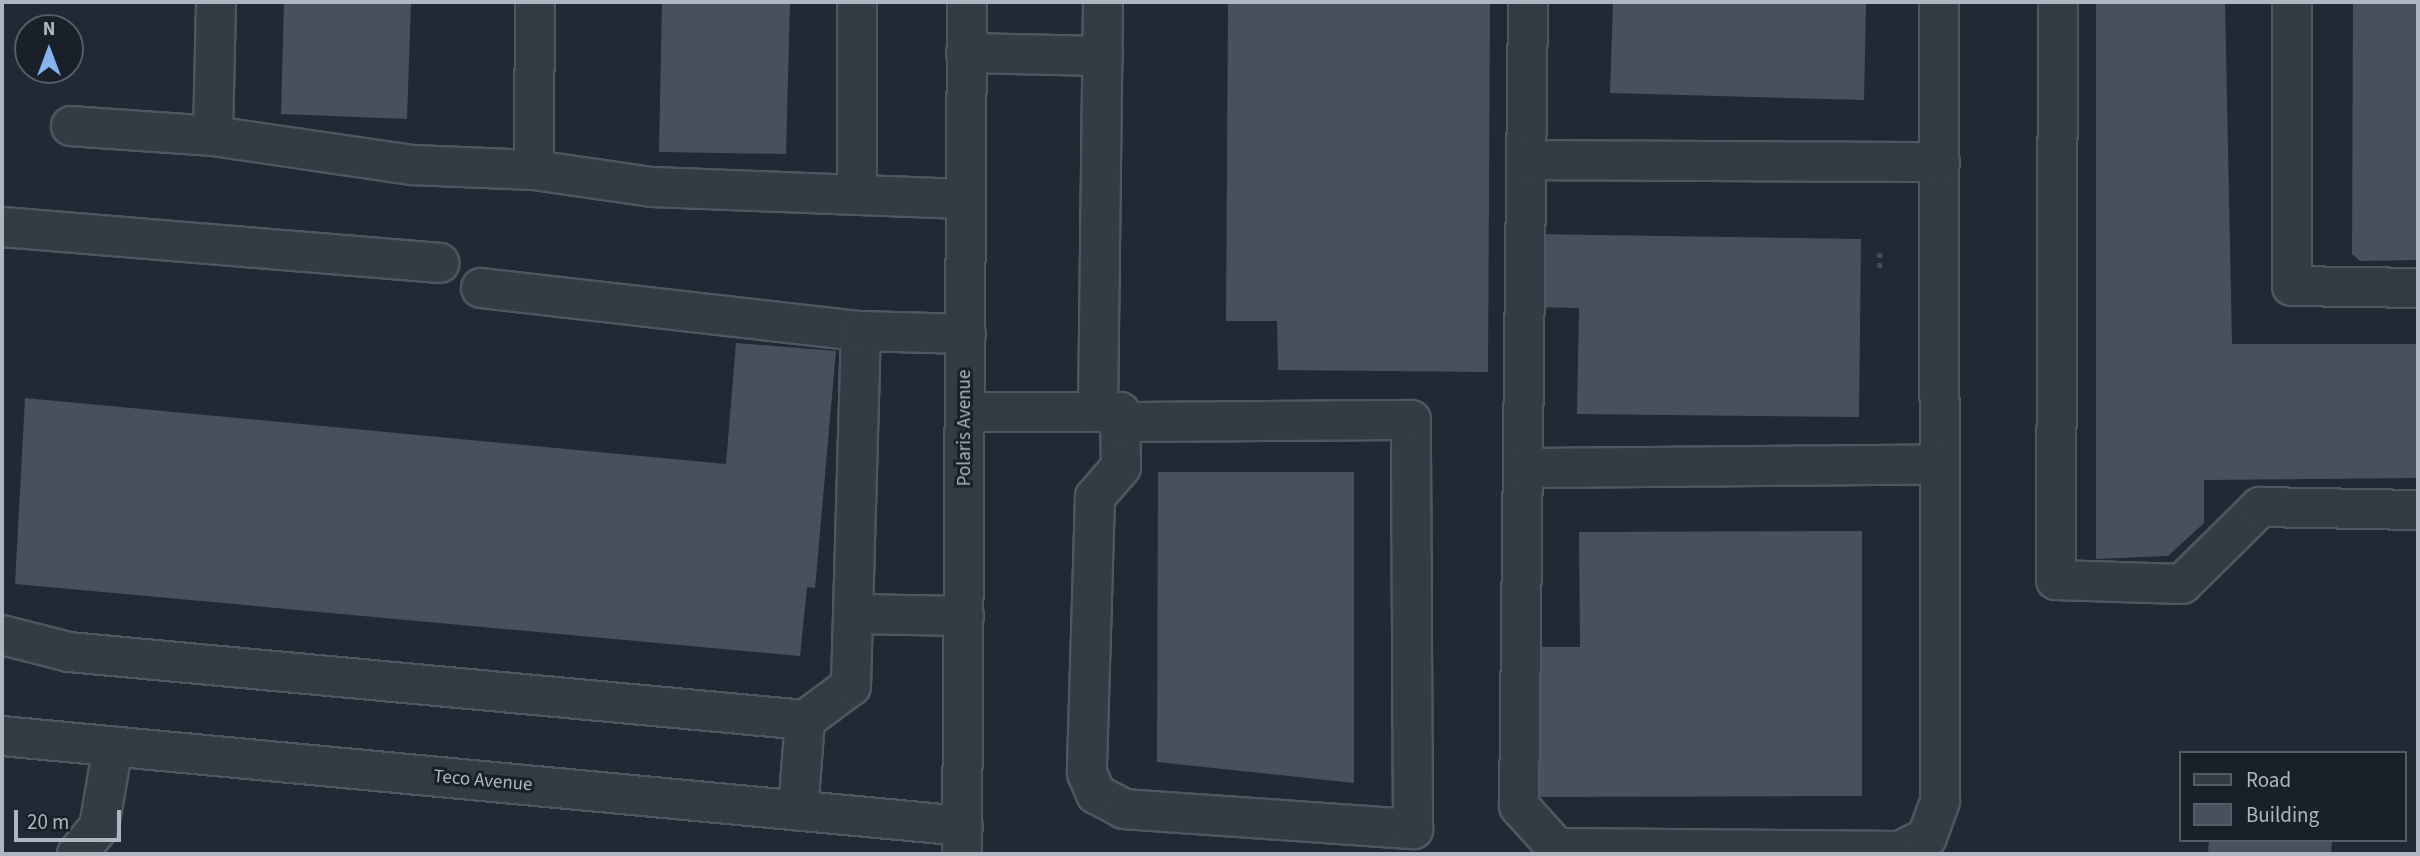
<!DOCTYPE html>
<html>
<head>
<meta charset="utf-8">
<style>
	body { margin:0 }
	#map { position:relative; width:2420px; height:856px; overflow:hidden; background:#212934; font-family:"Source Sans 3",sans-serif }
	div>[style] { position:absolute }
	.building>* { inset:0; background:#47515e }
	.path>* { height:4.5px; margin-top:-2.25px; transform-origin:0; background:repeating-linear-gradient(90deg,#405153 0 5px,transparent 0 10px) }
	.roads { filter:drop-shadow(2px 0 #4e5660) drop-shadow(-2px 0 #4e5660) drop-shadow(0 2px #4e5660) drop-shadow(0 -2px #4e5660) }
	.minor>* { height:38px; margin:-19px; padding:0 19px; transform-origin:19px; border-radius:19px; background:#343b45 }
	span { translate:-50% -50%; white-space:nowrap; text-align:center; line-height:1.15; -webkit-text-stroke:6px #192029; paint-order:stroke }
	.street-label { font-size:19px; color:#aeb6c2 }
	.frame { position:absolute; inset:0; border:4px solid #aeb6c2; pointer-events:none }
	.legend { position:absolute; left:2179px; top:751px; width:228px; height:91px; box-sizing:border-box; background:#192029; border:2px solid #555c66; margin:0; padding:9px 12px; list-style:none; font-size:21px; color:#aeb6c2 }
	.legend li { display:flex; align-items:center; gap:14px; height:35px }
	.legend b { width:35px; border:2px solid #555c66 }
	.north { position:absolute; left:14px; top:14px; width:70px; height:70px; box-sizing:border-box; background:#192029; border:2px solid #555c66; border-radius:50%; rotate:0deg; font-size:19px; font-weight:700; line-height:28px; text-align:center; color:#aeb6c2 }
	.north::after { content:''; display:block; margin:auto; width:24px; height:32px; background:#86b2ef; clip-path:polygon(50% 0,100% 100%,50% 72%,0 100%) }
	.scale { position:absolute; left:14px; top:810px; width:107px; height:32px; box-sizing:border-box; border:4px solid #aeb6c2; border-top:0; padding-left:9px; font-size:21px; line-height:24px; white-space:nowrap; color:#aeb6c2; -webkit-text-stroke:5px #192029; paint-order:stroke }
</style>
</head>
<body>
<div id="map">
	<div class="building">
		<div style="clip-path:polygon(284px 2px,411px 2px,407px 119px,281px 114px)"></div>
		<div style="clip-path:polygon(662px 2px,790px 2px,786px 154px,659px 152px)"></div>
		<div style="clip-path:polygon(1228px 2px,1490px 2px,1488px 372px,1278px 370px,1277px 321px,1226px 321px)"></div>
		<div style="clip-path:polygon(1613px 2px,1866px 2px,1864px 100px,1610px 93px)"></div>
		<div style="clip-path:polygon(2096px 2px,2225px 2px,2232px 344px,2418px 344px,2418px 478px,2204px 480px,2204px 523px,2168px 556px,2096px 559px)"></div>
		<div style="clip-path:polygon(2353px 2px,2418px 2px,2418px 260px,2360px 261px,2352px 254px)"></div>
		<div style="clip-path:polygon(1532px 234px,1861px 239px,1859px 417px,1577px 414px,1579px 308px,1531px 307px)"></div>
		<div style="clip-path:polygon(736px 343px,836px 351px,815px 588px,807px 587px,800px 656px,15px 584px,25px 398px,726px 464px)"></div>
		<div style="clip-path:polygon(1158px 472px,1354px 472px,1354px 783px,1157px 762px)"></div>
		<div style="clip-path:polygon(1862px 531px,1862px 796px,1536px 797px,1536px 647px,1580px 647px,1579px 532px)"></div>
		<div style="clip-path:polygon(2209px 840px,2332px 840px,2331px 854px,2208px 854px)"></div>
	</div>
	<div class="path">
		<div style="left:1880px;top:253px;width:17px;rotate:90deg"></div>
	</div>
	<div class="roads">
		<div class="minor">
			<div style="left:857px;top:2px;width:193px;rotate:90deg"></div>
			<div style="left:1528px;top:2px;width:804px;rotate:90.64deg"></div>
			<div style="left:1519px;top:806px;width:57px;rotate:47.9deg"></div>
			<div style="left:1557px;top:848px;width:343px;rotate:0.5deg"></div>
			<div style="left:1900px;top:851px;width:30px;rotate:-27deg"></div>
			<div style="left:1927px;top:837px;width:38px;rotate:-70deg"></div>
			<div style="left:1940px;top:801px;width:799px;rotate:-90.07deg"></div>
			<div style="left:2058px;top:2px;width:578px;rotate:90.2deg"></div>
			<div style="left:2056px;top:580px;width:126px;rotate:1.8deg"></div>
			<div style="left:2182px;top:584px;width:110px;rotate:-44.6deg"></div>
			<div style="left:2260px;top:507px;width:158px;rotate:1.1deg"></div>
			<div style="left:2292px;top:2px;width:284px;rotate:90deg"></div>
			<div style="left:2292px;top:286px;width:126px;rotate:0.9deg"></div>
			<div style="left:966px;top:53px;width:137px;rotate:1.3deg"></div>
			<div style="left:71px;top:126px;width:142px;rotate:4deg"></div>
			<div style="left:213px;top:136px;width:134px;rotate:-88.7deg"></div>
			<div style="left:213px;top:136px;width:202px;rotate:8.3deg"></div>
			<div style="left:413px;top:165px;width:121px;rotate:2.4deg"></div>
			<div style="left:534px;top:170px;width:168px;rotate:-89.7deg"></div>
			<div style="left:1526px;top:160px;width:414px;rotate:0.3deg"></div>
			<div style="left:534px;top:170px;width:119px;rotate:8.2deg"></div>
			<div style="left:652px;top:187px;width:312px;rotate:2.2deg"></div>
			<div style="left:2px;top:227px;width:439px;rotate:4.7deg"></div>
			<div style="left:481px;top:288px;width:382px;rotate:6.5deg"></div>
			<div style="left:965px;top:412px;width:155px"></div>
			<div style="left:1120px;top:412px;width:10px;rotate:90deg"></div>
			<div style="left:1120px;top:422px;width:45px;rotate:88.7deg"></div>
			<div style="left:1121px;top:467px;width:40px;rotate:131deg"></div>
			<div style="left:1095px;top:497px;width:276px;rotate:91.7deg"></div>
			<div style="left:1087px;top:773px;width:23px;rotate:67deg"></div>
			<div style="left:1096px;top:794px;width:32px;rotate:28deg"></div>
			<div style="left:1124px;top:809px;width:290px;rotate:4deg"></div>
			<div style="left:1413px;top:829px;width:409px;rotate:-90.3deg"></div>
			<div style="left:1411px;top:420px;width:291px;rotate:179.6deg"></div>
			<div style="left:1098px;top:412px;width:410px;rotate:-89.3deg"></div>
			<div style="left:1523px;top:468px;width:417px;rotate:-0.5deg"></div>
			<div style="left:853px;top:614px;width:111px;rotate:1deg"></div>
			<div style="left:2px;top:635px;width:69px;rotate:14.2deg"></div>
			<div style="left:69px;top:652px;width:739px;rotate:5.28deg"></div>
			<div style="left:805px;top:720px;width:91px;rotate:94.4deg"></div>
			<div style="left:805px;top:720px;width:57px;rotate:-36.5deg"></div>
			<div style="left:851px;top:686px;width:355px;rotate:-88.4deg"></div>
			<div style="left:861px;top:331px;width:105px;rotate:1.6deg"></div>
			<div style="left:2px;top:736px;width:965px;rotate:5.35deg"></div>
			<div style="left:77px;top:854px;width:35px;rotate:-51deg"></div>
			<div style="left:99px;top:827px;width:82px;rotate:-80.2deg"></div>
			<div style="left:962px;top:854px;width:852px;rotate:-89.66deg"></div>
		</div>
	</div>
	<div class="street-label">
		<span style="left:965px;top:428px;rotate:-90deg">Polaris Avenue</span>
		<span style="left:483px;top:781px;rotate:5deg">Teco Avenue</span>
	</div>
	<div class="frame"></div>
	<ul class="legend">
	<li><b style="height:9px;background:#343b45"></b>Road</li>
	<li><b style="height:19px;background:#47515e"></b>Building</li>
	</ul>
	<div class="north">N</div>
	<div class="scale">20 m</div>
</div>
</body>
</html>
